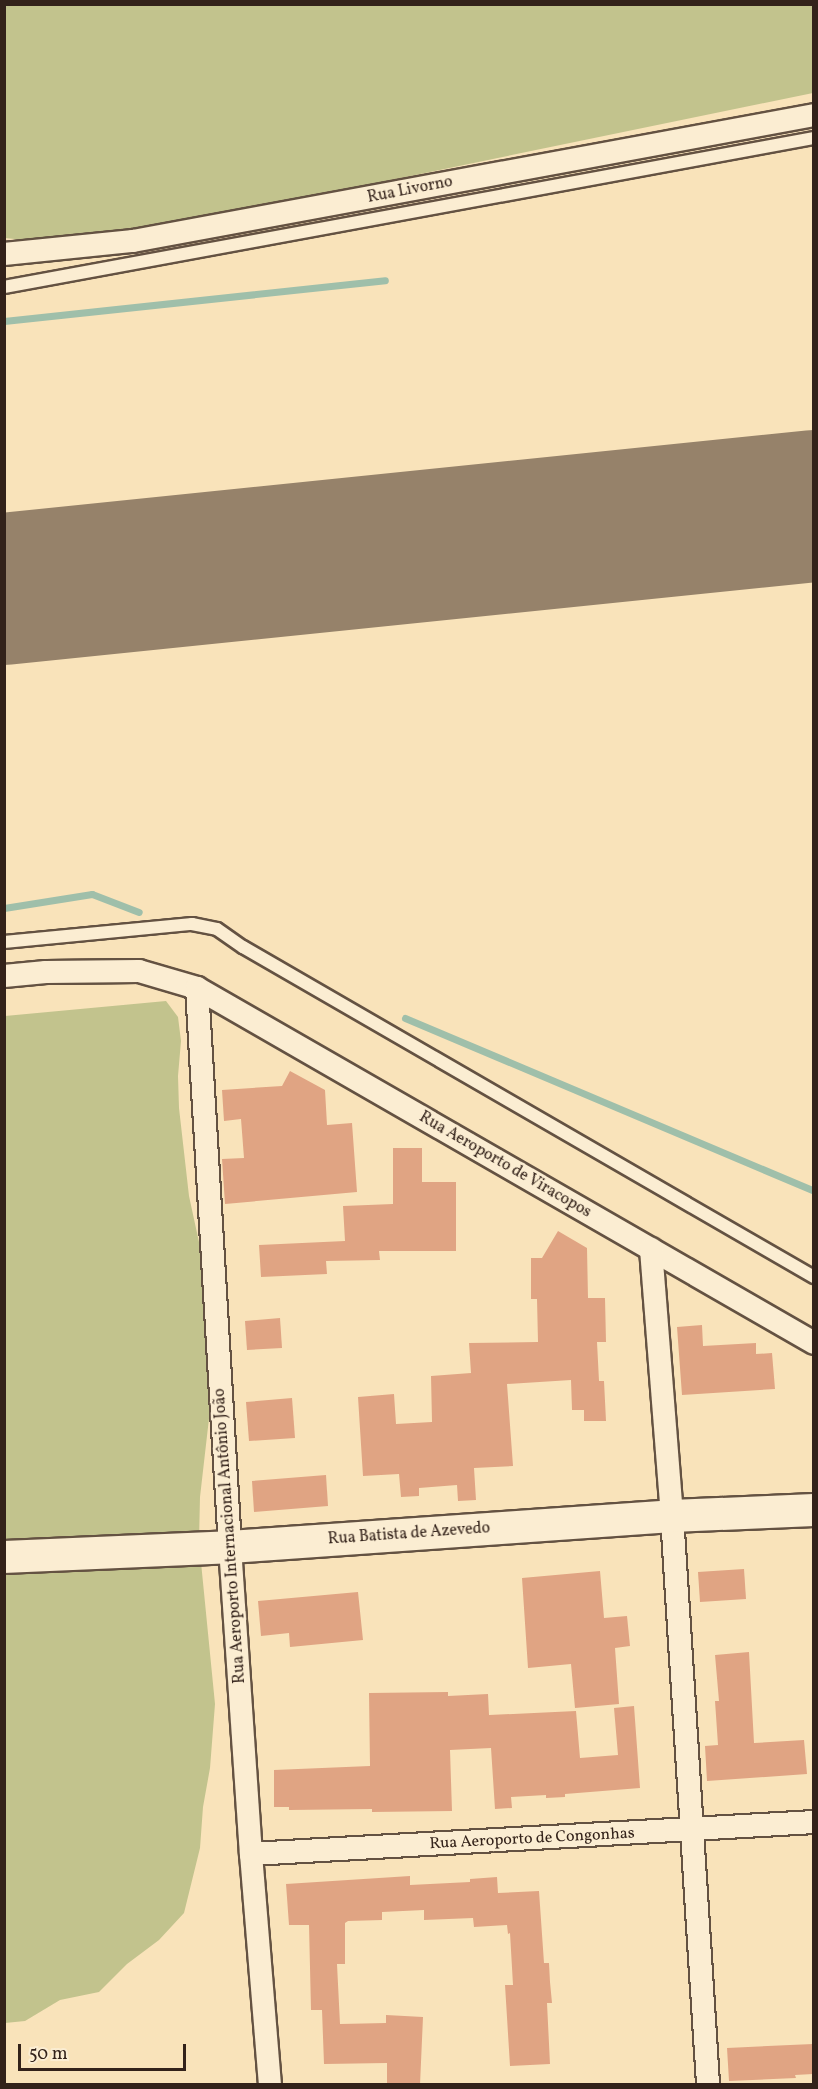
<!DOCTYPE html>
<html>
<head>
<meta charset="utf-8">
<style>
	body { margin:0 }
	#map { position:relative; width:818px; height:2089px; overflow:hidden; background:#f9e3ba; font-family:Vollkorn,serif }
	div>[style] { position:absolute }
	.green>* { inset:0; background:#c2c38d }
	.stream>* { height:7px; margin:-3.5px; padding:0 3.5px; transform-origin:3.5px; border-radius:3.5px; background:#9fbfaa }
	.taxiway>* { height:60px; margin:-30px; padding:0 30px; transform-origin:30px; border-radius:30px; background:#96826a }
	.runway>* { height:152px; margin:-76px; padding:0 76px; transform-origin:76px; border-radius:76px; background:#96826a }
	.building>* { inset:0; background:#e0a483 }
	.roads { filter:drop-shadow(2px 0 #645242) drop-shadow(-2px 0 #645242) drop-shadow(0 2px #645242) drop-shadow(0 -2px #645242) }
	.lane>* { height:12px; margin:-6px; padding:0 6px; transform-origin:6px; border-radius:6px; background:#fbedd2 }
	.street>* { height:22px; margin:-11px; padding:0 11px; transform-origin:11px; border-radius:11px; background:#fbedd2 }
	.secondary>* { height:32px; margin:-16px; padding:0 16px; transform-origin:16px; border-radius:16px; background:#fbedd2 }
	span { translate:-50% -50%; white-space:nowrap; text-align:center; line-height:1.15; -webkit-text-stroke:4.5px #fbedd2; paint-order:stroke }
	.street-label { font-size:16px; color:#33221a }
	.frame { position:absolute; inset:0; border:6px solid #33221a; pointer-events:none }
	.scale { position:absolute; left:18px; top:2044px; width:168px; height:27px; box-sizing:border-box; border:3px solid #33221a; border-top:0; padding-left:8px; font-size:18px; line-height:21px; white-space:nowrap; color:#33221a; -webkit-text-stroke:4px #fbedd2; paint-order:stroke }
</style>
</head>
<body>
<div id="map">
	<div class="green">
		<div style="clip-path:polygon(4px 5px,813px 5px,813px 93px,158px 228px,34px 241px,5px 238px)"></div>
		<div style="clip-path:polygon(166px 1001px,178px 1017px,181px 1041px,178px 1076px,179px 1108px,189px 1196px,202px 1256px,211px 1401px,200px 1497px,199px 1542px,215px 1704px,210px 1768px,203px 1807px,200px 1848px,184px 1913px,159px 1940px,127px 1964px,99px 1992px,60px 2000px,25px 2021px,5px 2023px,5px 1016px)"></div>
	</div>
	<div class="stream">
		<div style="left:4px;top:321px;width:383px;rotate:-6.1deg"></div>
		<div style="left:4px;top:908px;width:89px;rotate:-9deg"></div>
		<div style="left:92px;top:894px;width:50px;rotate:21deg"></div>
		<div style="left:405px;top:1018px;width:444px;rotate:22.9deg"></div>
	</div>
	<div class="taxiway">
		<div style="left:4px;top:603px;width:35px;rotate:-29deg"></div>
	</div>
	<div class="runway">
		<div style="left:4px;top:589px;width:814px;rotate:-5.85deg"></div>
	</div>
	<div class="building">
		<div style="clip-path:polygon(290px 1071px,325px 1090px,327px 1125px,352px 1123px,357px 1192px,225px 1204px,222px 1159px,244px 1158px,241px 1119px,224px 1121px,222px 1090px,282px 1086px)"></div>
		<div style="clip-path:polygon(393px 1148px,422px 1148px,422px 1182px,456px 1182px,456px 1251px,379px 1251px,380px 1260px,326px 1261px,327px 1274px,261px 1277px,259px 1245px,345px 1241px,343px 1206px,393px 1204px)"></div>
		<div style="clip-path:polygon(558px 1231px,587px 1248px,588px 1298px,605px 1298px,606px 1342px,597px 1342px,599px 1381px,604px 1381px,606px 1421px,584px 1421px,584px 1410px,572px 1410px,571px 1380px,507px 1384px,513px 1466px,474px 1468px,476px 1500px,458px 1501px,457px 1485px,419px 1488px,419px 1496px,401px 1497px,399px 1474px,363px 1476px,358px 1397px,394px 1394px,396px 1424px,432px 1422px,431px 1376px,471px 1373px,469px 1343px,538px 1342px,537px 1299px,531px 1299px,531px 1258px,542px 1258px)"></div>
		<div style="clip-path:polygon(280px 1318px,282px 1348px,247px 1350px,245px 1321px)"></div>
		<div style="clip-path:polygon(702px 1325px,703px 1346px,756px 1343px,756px 1354px,772px 1353px,775px 1389px,682px 1395px,677px 1327px)"></div>
		<div style="clip-path:polygon(292px 1398px,295px 1438px,249px 1441px,246px 1402px)"></div>
		<div style="clip-path:polygon(326px 1475px,328px 1506px,254px 1512px,252px 1481px)"></div>
		<div style="clip-path:polygon(744px 1569px,746px 1599px,700px 1602px,698px 1572px)"></div>
		<div style="clip-path:polygon(600px 1571px,604px 1618px,627px 1616px,630px 1646px,615px 1648px,619px 1704px,575px 1708px,571px 1664px,528px 1668px,522px 1578px)"></div>
		<div style="clip-path:polygon(358px 1592px,363px 1640px,290px 1647px,289px 1633px,261px 1636px,258px 1601px)"></div>
		<div style="clip-path:polygon(749px 1652px,754px 1743px,804px 1740px,807px 1774px,707px 1781px,705px 1746px,718px 1745px,715px 1701px,719px 1701px,715px 1655px)"></div>
		<div style="clip-path:polygon(448px 1692px,448px 1696px,488px 1694px,489px 1715px,576px 1711px,580px 1758px,618px 1755px,614px 1708px,634px 1706px,640px 1788px,565px 1794px,565px 1797px,546px 1798px,546px 1795px,511px 1797px,512px 1808px,495px 1809px,491px 1748px,450px 1750px,452px 1811px,372px 1812px,372px 1809px,289px 1810px,289px 1807px,274px 1807px,274px 1770px,370px 1766px,369px 1693px)"></div>
		<div style="clip-path:polygon(410px 1876px,410px 1885px,470px 1882px,470px 1879px,497px 1877px,498px 1893px,539px 1891px,544px 1963px,549px 1963px,550px 1982px,552px 2003px,547px 2003px,550px 2064px,510px 2066px,505px 1985px,513px 1985px,510px 1933px,508px 1934px,507px 1925px,474px 1927px,473px 1918px,424px 1920px,424px 1910px,382px 1912px,382px 1920px,348px 1921px,345px 1923px,345px 1964px,337px 1964px,340px 2024px,386px 2023px,386px 2015px,423px 2017px,420px 2085px,387px 2085px,387px 2063px,324px 2064px,322px 2010px,311px 2010px,309px 1925px,289px 1925px,286px 1884px)"></div>
		<div style="clip-path:polygon(813px 2044px,813px 2074px,795px 2075px,796px 2078px,729px 2081px,727px 2048px)"></div>
	</div>
	<div class="roads">
		<div class="lane">
			<div style="left:4px;top:287px;width:824px;rotate:-10.42deg"></div>
			<div style="left:4px;top:942px;width:189px;rotate:-5.5deg"></div>
			<div style="left:192px;top:924px;width:25px;rotate:11deg"></div>
			<div style="left:217px;top:929px;width:32px;rotate:35deg"></div>
			<div style="left:243px;top:947px;width:660px;rotate:30.03deg"></div>
		</div>
		<div class="street">
			<div style="left:4px;top:254px;width:130px;rotate:-5.8deg"></div>
			<div style="left:133px;top:241px;width:693px;rotate:-10.48deg"></div>
			<div style="left:4px;top:976px;width:42px;rotate:-5.4deg"></div>
			<div style="left:46px;top:972px;width:93px;rotate:-0.6deg"></div>
			<div style="left:139px;top:971px;width:60px;rotate:16.3deg"></div>
			<div style="left:197px;top:988px;width:712px;rotate:29.91deg"></div>
			<div style="left:197px;top:988px;width:560px;rotate:86.62deg"></div>
			<div style="left:230px;top:1547px;width:308px;rotate:86.1deg"></div>
			<div style="left:251px;top:1854px;width:231px;rotate:85.3deg"></div>
			<div style="left:651px;top:1249px;width:268px;rotate:85.5deg"></div>
			<div style="left:672px;top:1516px;width:569px;rotate:86.37deg"></div>
			<div style="left:251px;top:1854px;width:564px;rotate:-3.25deg"></div>
		</div>
		<div class="secondary">
			<div style="left:4px;top:1557px;width:226px;rotate:-2.5deg"></div>
			<div style="left:230px;top:1547px;width:443px;rotate:-4deg"></div>
			<div style="left:672px;top:1516px;width:142px;rotate:-2.4deg"></div>
		</div>
	</div>
	<div class="street-label">
		<span style="left:410px;top:190px;rotate:-11deg">Rua Livorno</span>
		<span style="left:505px;top:1165px;rotate:30deg">Rua Aeroporto de Viracopos</span>
		<span style="left:409px;top:1534px;rotate:-4deg">Rua Batista de Azevedo</span>
		<span style="left:230px;top:1536px;rotate:-94deg">Rua Aeroporto Internacional Antônio João</span>
		<span style="left:532px;top:1839px;rotate:-3deg">Rua Aeroporto de Congonhas</span>
	</div>
	<div class="frame"></div>
	<div class="scale">50 m</div>
</div>
</body>
</html>
